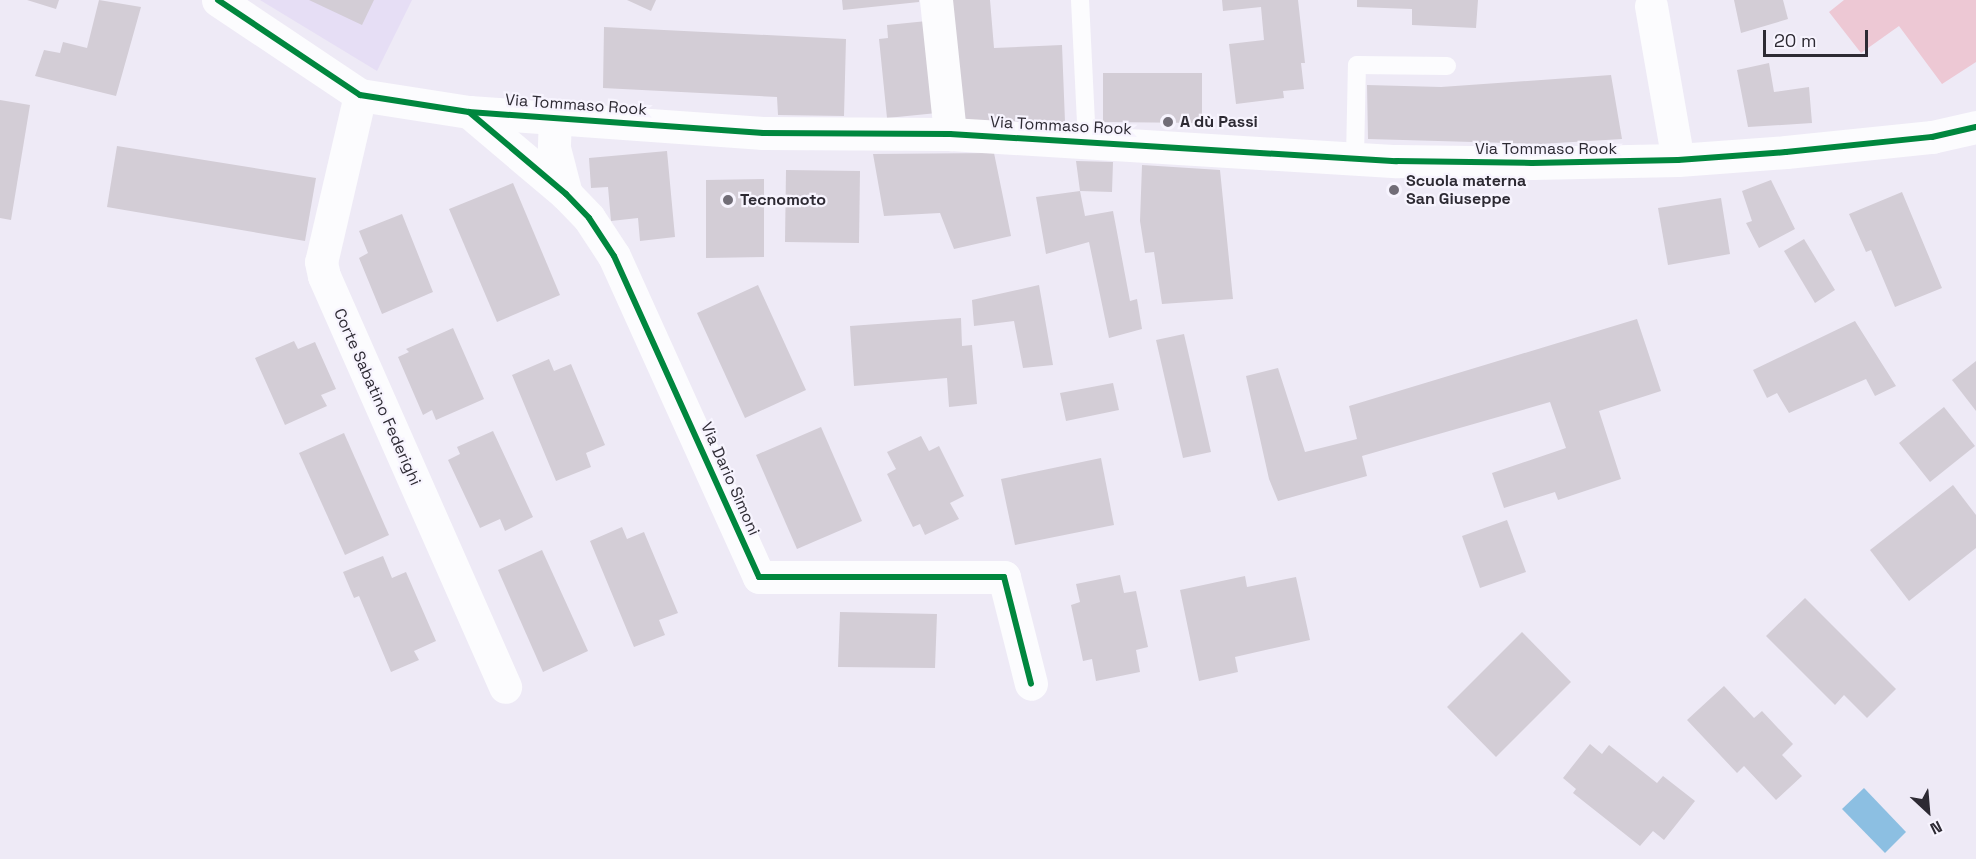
<!DOCTYPE html>
<html>
<head>
<meta charset="utf-8">
<style>
	body { margin:0 }
	#map { position:relative; width:1976px; height:859px; overflow:hidden; background:#eeeaf6; font-family:"Space Grotesk",sans-serif }
	div>[style] { position:absolute }
	.built>* { inset:0; background:#e6def5 }
	.green>* { inset:0; background:#edc8d4 }
	.water>* { inset:0; background:#8cbfe2 }
	.building>* { inset:0; background:#d3cdd6 }
	.service>* { height:18px; margin:-9px; padding:0 9px; transform-origin:9px; border-radius:9px; background:#fcfcfe }
	.minor>* { height:33px; margin:-16.5px; padding:0 16.5px; transform-origin:16.5px; border-radius:16.5px; background:#fcfcfe }
	.cycleway>* { height:6px; margin:-3px; padding:0 3px; transform-origin:3px; border-radius:3px; background:#00873e }
	.dots>* { width:16px; height:16px; translate:-50% -50%; box-sizing:border-box; border:3px solid #f7f4fe; border-radius:50% }
	span { translate:-50% -50%; white-space:nowrap; text-align:center; line-height:1.15; -webkit-text-stroke:4.5px #f7f4fe; paint-order:stroke }
	.street-label { font-size:16px; color:#2d2a33 }
	.poi-label { font-size:16px; color:#2d2a33; font-weight:700 }
	.left { translate:0 -50%; text-align:left }
	.north { position:absolute; left:1898px; top:781px; width:60px; height:60px; -webkit-text-stroke:4px #f7f4fe; paint-order:stroke; rotate:154deg; font-size:16px; font-weight:700; line-height:24px; text-align:center; color:#2d2a33 }
	.north::after { content:''; display:block; margin:auto; width:21px; height:27px; background:#2d2a33; clip-path:polygon(50% 0,100% 100%,50% 72%,0 100%) }
	.scale { position:absolute; left:1763px; top:30px; width:105px; height:27px; box-sizing:border-box; border:3px solid #2d2a33; border-top:0; padding-left:8px; font-size:18px; line-height:21px; white-space:nowrap; color:#2d2a33; -webkit-text-stroke:4px #f7f4fe; paint-order:stroke }
</style>
</head>
<body>
<div id="map">
	<div class="built">
		<div style="clip-path:polygon(260px 0,412px 0,377px 71px)"></div>
	</div>
	<div class="green">
		<div style="clip-path:polygon(1844px 0,1976px 0,1976px 62px,1942px 84px,1899px 26px,1861px 53px,1829px 12px)"></div>
	</div>
	<div class="water">
		<div style="clip-path:polygon(1864px 788px,1906px 832px,1885px 853px,1842px 809px)"></div>
	</div>
	<div class="building">
		<div style="clip-path:polygon(27px 0,59px 0,56px 9px)"></div>
		<div style="clip-path:polygon(99px 0,141px 7px,116px 96px,35px 76px,44px 50px,60px 53px,63px 42px,87px 48px)"></div>
		<div style="clip-path:polygon(309px 0,374px 0,362px 25px)"></div>
		<div style="clip-path:polygon(627px 0,656px 0,651px 11px)"></div>
		<div style="clip-path:polygon(842px 0,919px 0,919px 2px,843px 10px)"></div>
		<div style="clip-path:polygon(943px 0,990px 0,994px 48px,1062px 45px,1065px 122px,953px 120px)"></div>
		<div style="clip-path:polygon(1222px 0,1298px 0,1305px 63px,1301px 63px,1304px 89px,1283px 91px,1284px 98px,1236px 104px,1229px 44px,1264px 40px,1261px 7px,1223px 11px)"></div>
		<div style="clip-path:polygon(1357px 0,1478px 0,1476px 28px,1412px 25px,1412px 9px,1357px 7px)"></div>
		<div style="clip-path:polygon(1734px 0,1783px 0,1788px 19px,1741px 33px)"></div>
		<div style="clip-path:polygon(927px 21px,937px 113px,887px 118px,879px 39px,888px 38px,887px 25px)"></div>
		<div style="clip-path:polygon(604px 27px,846px 39px,844px 116px,778px 115px,777px 97px,603px 88px)"></div>
		<div style="clip-path:polygon(1769px 63px,1774px 92px,1809px 87px,1812px 123px,1748px 127px,1737px 70px)"></div>
		<div style="clip-path:polygon(1103px 73px,1202px 73px,1202px 123px,1103px 122px)"></div>
		<div style="clip-path:polygon(1611px 75px,1622px 139px,1540px 144px,1368px 139px,1367px 85px,1441px 87px)"></div>
		<div style="clip-path:polygon(0 100px,30px 105px,11px 220px,0 218px)"></div>
		<div style="clip-path:polygon(117px 146px,316px 178px,305px 241px,107px 207px)"></div>
		<div style="clip-path:polygon(667px 151px,675px 237px,640px 241px,638px 218px,611px 221px,608px 187px,591px 188px,589px 158px)"></div>
		<div style="clip-path:polygon(994px 153px,1011px 236px,954px 249px,940px 213px,884px 216px,873px 154px)"></div>
		<div style="clip-path:polygon(1076px 161px,1113px 162px,1112px 192px,1080px 191px,1085px 216px,1113px 211px,1130px 301px,1137px 299px,1142px 329px,1109px 338px,1089px 242px,1046px 254px,1036px 197px,1080px 191px)"></div>
		<div style="clip-path:polygon(1142px 165px,1220px 170px,1233px 299px,1162px 304px,1154px 252px,1145px 253px,1140px 221px)"></div>
		<div style="clip-path:polygon(786px 170px,860px 171px,859px 243px,785px 242px)"></div>
		<div style="clip-path:polygon(764px 179px,764px 257px,706px 258px,706px 180px)"></div>
		<div style="clip-path:polygon(1771px 180px,1795px 229px,1759px 248px,1746px 223px,1752px 221px,1742px 191px)"></div>
		<div style="clip-path:polygon(513px 183px,560px 295px,497px 322px,449px 209px)"></div>
		<div style="clip-path:polygon(1902px 192px,1942px 288px,1895px 307px,1871px 250px,1866px 252px,1849px 214px)"></div>
		<div style="clip-path:polygon(1721px 198px,1730px 254px,1668px 265px,1658px 208px)"></div>
		<div style="clip-path:polygon(402px 214px,433px 292px,382px 314px,359px 258px,368px 253px,359px 231px)"></div>
		<div style="clip-path:polygon(1804px 239px,1835px 290px,1815px 303px,1784px 251px)"></div>
		<div style="clip-path:polygon(758px 285px,806px 390px,745px 418px,697px 313px)"></div>
		<div style="clip-path:polygon(1039px 285px,1053px 365px,1023px 368px,1014px 321px,974px 326px,972px 300px)"></div>
		<div style="clip-path:polygon(961px 318px,962px 346px,972px 345px,977px 404px,949px 407px,947px 378px,854px 386px,850px 326px)"></div>
		<div style="clip-path:polygon(1637px 319px,1661px 391px,1599px 411px,1621px 479px,1558px 500px,1555px 492px,1504px 508px,1492px 473px,1566px 448px,1550px 402px,1362px 456px,1367px 476px,1278px 501px,1269px 479px,1246px 376px,1278px 368px,1305px 452px,1357px 439px,1349px 406px)"></div>
		<div style="clip-path:polygon(1855px 321px,1896px 386px,1875px 396px,1866px 379px,1789px 413px,1777px 393px,1767px 398px,1753px 370px)"></div>
		<div style="clip-path:polygon(453px 328px,484px 399px,436px 420px,432px 410px,423px 415px,398px 357px,409px 352px,406px 349px)"></div>
		<div style="clip-path:polygon(1184px 334px,1211px 452px,1183px 458px,1156px 340px)"></div>
		<div style="clip-path:polygon(294px 341px,298px 349px,315px 342px,336px 389px,321px 395px,327px 406px,285px 425px,255px 358px)"></div>
		<div style="clip-path:polygon(549px 359px,554px 371px,571px 364px,605px 445px,586px 453px,591px 467px,556px 481px,512px 375px)"></div>
		<div style="clip-path:polygon(1976px 361px,1976px 411px,1952px 380px)"></div>
		<div style="clip-path:polygon(1113px 383px,1119px 410px,1066px 421px,1060px 393px)"></div>
		<div style="clip-path:polygon(1944px 407px,1975px 446px,1930px 482px,1899px 443px)"></div>
		<div style="clip-path:polygon(821px 427px,862px 521px,797px 549px,756px 455px)"></div>
		<div style="clip-path:polygon(493px 431px,533px 517px,505px 531px,500px 519px,480px 528px,448px 460px,460px 454px,457px 447px)"></div>
		<div style="clip-path:polygon(344px 433px,389px 535px,345px 555px,299px 453px)"></div>
		<div style="clip-path:polygon(921px 436px,929px 451px,939px 446px,964px 496px,950px 503px,959px 519px,925px 535px,920px 524px,913px 527px,887px 474px,896px 469px,887px 452px)"></div>
		<div style="clip-path:polygon(1101px 458px,1114px 525px,1015px 545px,1001px 479px)"></div>
		<div style="clip-path:polygon(1953px 485px,1976px 515px,1976px 548px,1909px 601px,1870px 550px)"></div>
		<div style="clip-path:polygon(1507px 520px,1526px 572px,1480px 588px,1462px 536px)"></div>
		<div style="clip-path:polygon(622px 527px,627px 539px,644px 532px,678px 613px,659px 620px,665px 635px,634px 647px,590px 541px)"></div>
		<div style="clip-path:polygon(542px 550px,588px 651px,543px 672px,498px 570px)"></div>
		<div style="clip-path:polygon(383px 556px,392px 578px,406px 572px,436px 641px,414px 651px,419px 660px,391px 672px,359px 596px,354px 598px,343px 572px)"></div>
		<div style="clip-path:polygon(1120px 575px,1124px 593px,1136px 591px,1148px 647px,1136px 650px,1140px 672px,1096px 681px,1092px 659px,1083px 661px,1071px 605px,1080px 602px,1076px 584px)"></div>
		<div style="clip-path:polygon(1245px 576px,1247px 587px,1296px 577px,1310px 640px,1235px 657px,1238px 672px,1199px 681px,1180px 590px)"></div>
		<div style="clip-path:polygon(1805px 598px,1896px 689px,1867px 718px,1844px 695px,1835px 705px,1766px 636px)"></div>
		<div style="clip-path:polygon(840px 612px,937px 614px,935px 668px,838px 667px)"></div>
		<div style="clip-path:polygon(1522px 632px,1571px 682px,1496px 757px,1447px 707px)"></div>
		<div style="clip-path:polygon(1724px 686px,1754px 718px,1762px 711px,1793px 744px,1782px 755px,1802px 776px,1776px 800px,1744px 766px,1737px 773px,1687px 720px)"></div>
		<div style="clip-path:polygon(1590px 744px,1602px 754px,1609px 745px,1657px 783px,1663px 776px,1695px 801px,1664px 840px,1653px 831px,1640px 846px,1573px 793px,1576px 789px,1563px 778px)"></div>
	</div>
	<div class="service">
		<div style="left:1080px;top:0;width:141px;rotate:87.2deg"></div>
		<div style="left:1355px;top:158px;width:93px;rotate:-88.8deg"></div>
		<div style="left:1357px;top:65px;width:90px;rotate:0.6deg"></div>
	</div>
	<div class="minor">
		<div style="left:218px;top:0;width:171px;rotate:33.8deg"></div>
		<div style="left:360px;top:95px;width:110px;rotate:8.9deg"></div>
		<div style="left:469px;top:112px;width:295px;rotate:4.1deg"></div>
		<div style="left:763px;top:133px;width:187px;rotate:0.3deg"></div>
		<div style="left:950px;top:134px;width:447px;rotate:3.5deg"></div>
		<div style="left:1396px;top:161px;width:136px;rotate:0.8deg"></div>
		<div style="left:1532px;top:163px;width:146px;rotate:-1.2deg"></div>
		<div style="left:1678px;top:160px;width:108px;rotate:-4.2deg"></div>
		<div style="left:1786px;top:152px;width:147px;rotate:-5.9deg"></div>
		<div style="left:1932px;top:137px;width:45px;rotate:-12.8deg"></div>
		<div style="left:936px;top:0;width:135px;rotate:84deg"></div>
		<div style="left:1651px;top:6px;width:156px;rotate:80.1deg"></div>
		<div style="left:360px;top:95px;width:171px;rotate:103.1deg"></div>
		<div style="left:321px;top:262px;width:14px;rotate:78deg"></div>
		<div style="left:324px;top:276px;width:449px;rotate:66.2deg"></div>
		<div style="left:469px;top:112px;width:127px;rotate:40.2deg"></div>
		<div style="left:566px;top:194px;width:33px;rotate:46deg"></div>
		<div style="left:589px;top:218px;width:45px;rotate:56.7deg"></div>
		<div style="left:614px;top:256px;width:352px;rotate:65.7deg"></div>
		<div style="left:759px;top:577px;width:245px"></div>
		<div style="left:1004px;top:577px;width:110px;rotate:75.8deg"></div>
		<div style="left:555px;top:116px;width:32px;rotate:92deg"></div>
		<div style="left:554px;top:148px;width:48px;rotate:75.4deg"></div>
	</div>
	<div class="cycleway">
		<div style="left:218px;top:0;width:171px;rotate:33.8deg"></div>
		<div style="left:360px;top:95px;width:110px;rotate:8.9deg"></div>
		<div style="left:469px;top:112px;width:295px;rotate:4.1deg"></div>
		<div style="left:763px;top:133px;width:187px;rotate:0.3deg"></div>
		<div style="left:950px;top:134px;width:447px;rotate:3.5deg"></div>
		<div style="left:1396px;top:161px;width:136px;rotate:0.8deg"></div>
		<div style="left:1532px;top:163px;width:146px;rotate:-1.2deg"></div>
		<div style="left:1678px;top:160px;width:108px;rotate:-4.2deg"></div>
		<div style="left:1786px;top:152px;width:147px;rotate:-5.9deg"></div>
		<div style="left:1932px;top:137px;width:45px;rotate:-12.8deg"></div>
		<div style="left:469px;top:112px;width:127px;rotate:40.2deg"></div>
		<div style="left:566px;top:194px;width:33px;rotate:46deg"></div>
		<div style="left:589px;top:218px;width:45px;rotate:56.7deg"></div>
		<div style="left:614px;top:256px;width:352px;rotate:65.7deg"></div>
		<div style="left:759px;top:577px;width:245px"></div>
		<div style="left:1004px;top:577px;width:110px;rotate:75.8deg"></div>
	</div>
	<div class="dots">
		<div style="left:1168px;top:122px;background:#716d77"></div>
		<div style="left:1394px;top:190px;background:#716d77"></div>
		<div style="left:728px;top:200px;background:#716d77"></div>
	</div>
	<div class="street-label">
		<span style="left:576px;top:105px;rotate:4deg">Via Tommaso Rook</span>
		<span style="left:1061px;top:126px;rotate:3deg">Via Tommaso Rook</span>
		<span style="left:1546px;top:149px">Via Tommaso Rook</span>
		<span style="left:377px;top:397px;rotate:66deg">Corte Sabatino Federighi</span>
		<span style="left:730px;top:479px;rotate:66deg">Via Dario Simoni</span>
	</div>
	<div class="poi-label">
		<span class="left" style="left:1180px;top:122px">A dù Passi</span>
		<span class="left" style="left:1406px;top:190px">Scuola materna<br>San Giuseppe</span>
		<span class="left" style="left:740px;top:200px">Tecnomoto</span>
	</div>
	<div class="north">N</div>
	<div class="scale">20 m</div>
</div>
</body>
</html>
